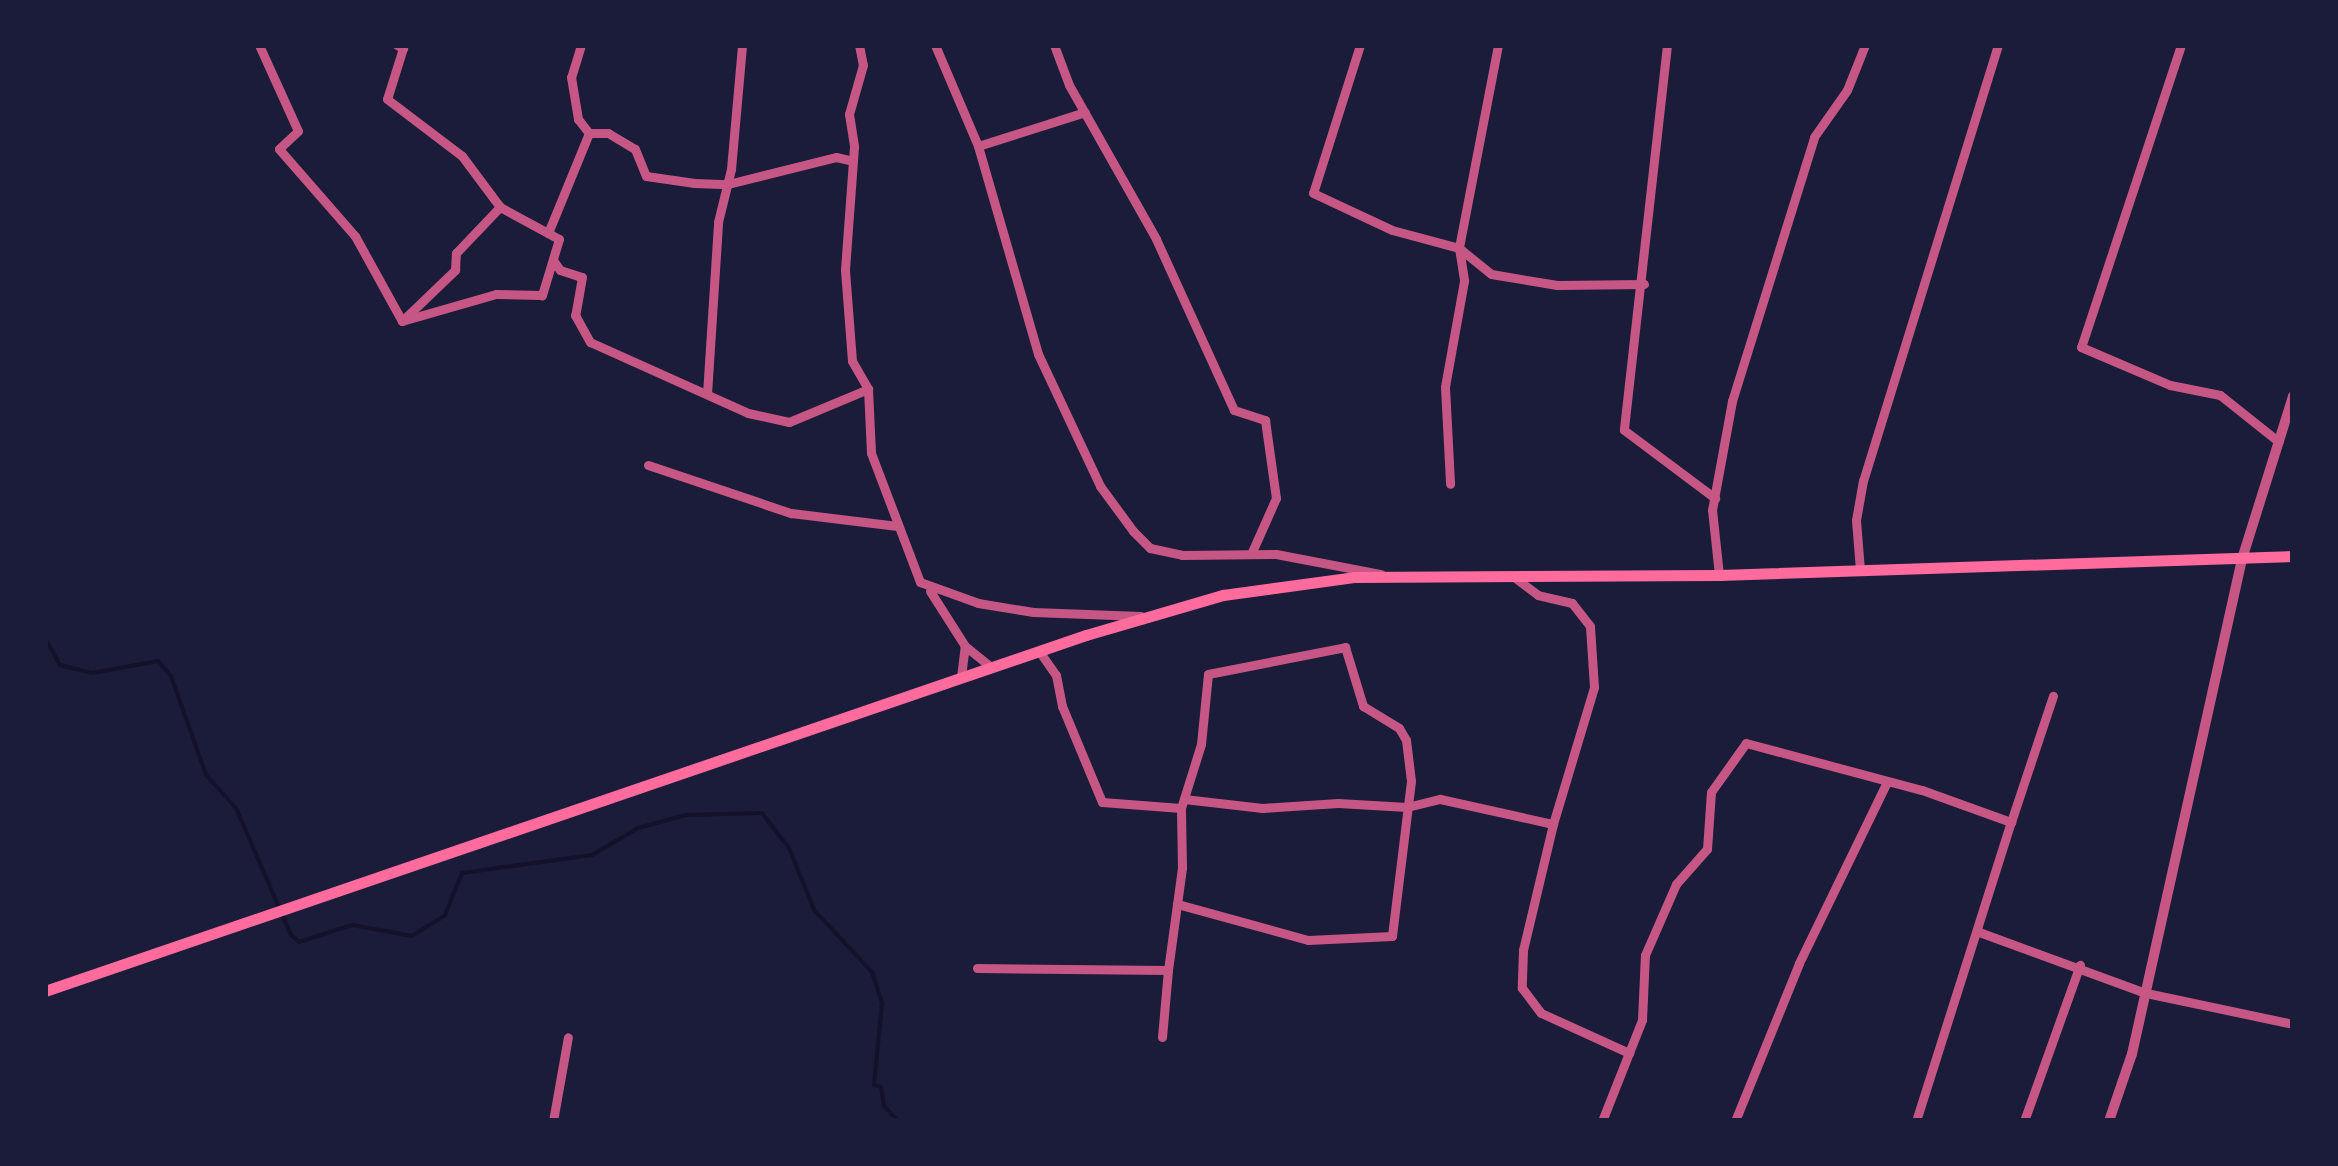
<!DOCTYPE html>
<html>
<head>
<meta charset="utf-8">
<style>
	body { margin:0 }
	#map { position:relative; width:2338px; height:1166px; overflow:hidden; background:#1b1b3a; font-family:"Alegreya Sans",sans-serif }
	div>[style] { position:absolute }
	.stream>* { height:4px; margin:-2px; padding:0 2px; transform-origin:2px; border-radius:2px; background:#12122b }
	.minor>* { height:9px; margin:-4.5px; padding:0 4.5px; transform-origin:4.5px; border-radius:4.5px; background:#c65784 }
	.tertiary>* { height:10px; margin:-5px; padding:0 5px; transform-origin:5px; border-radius:5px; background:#c65784 }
	.secondary>* { height:11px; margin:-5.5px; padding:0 5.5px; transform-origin:5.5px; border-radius:5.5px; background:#ff6b9d }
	span { translate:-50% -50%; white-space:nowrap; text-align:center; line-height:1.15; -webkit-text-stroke:8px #1b1b3a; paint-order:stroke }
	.frame { position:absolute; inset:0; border:48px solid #1b1b3a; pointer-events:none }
</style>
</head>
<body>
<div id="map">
	<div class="stream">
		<div style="left:45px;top:638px;width:31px;rotate:61deg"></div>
		<div style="left:60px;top:665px;width:33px;rotate:14deg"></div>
		<div style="left:92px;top:673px;width:67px;rotate:-10.3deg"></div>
		<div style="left:158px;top:661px;width:20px;rotate:49deg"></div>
		<div style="left:171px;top:676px;width:105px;rotate:70.5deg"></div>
		<div style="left:206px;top:775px;width:45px;rotate:47.7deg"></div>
		<div style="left:236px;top:808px;width:138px;rotate:66.6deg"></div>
		<div style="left:291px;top:935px;width:11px;rotate:41deg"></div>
		<div style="left:299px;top:942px;width:56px;rotate:-17.8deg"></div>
		<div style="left:352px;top:925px;width:61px;rotate:10.4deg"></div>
		<div style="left:412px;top:936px;width:39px;rotate:-32deg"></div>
		<div style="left:445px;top:915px;width:45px;rotate:-68deg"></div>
		<div style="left:462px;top:873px;width:131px;rotate:-7.9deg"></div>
		<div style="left:592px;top:855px;width:53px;rotate:-30.4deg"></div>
		<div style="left:638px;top:828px;width:50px;rotate:-15.2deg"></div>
		<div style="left:686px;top:815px;width:76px;rotate:-1.5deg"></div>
		<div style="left:762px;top:813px;width:44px;rotate:52.4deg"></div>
		<div style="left:789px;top:848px;width:67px;rotate:68deg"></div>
		<div style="left:814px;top:910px;width:85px;rotate:46.9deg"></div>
		<div style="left:872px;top:972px;width:33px;rotate:72deg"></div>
		<div style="left:882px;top:1003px;width:82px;rotate:95.6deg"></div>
		<div style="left:874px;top:1085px;width:7px;rotate:16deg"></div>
		<div style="left:881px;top:1087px;width:19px;rotate:81deg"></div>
		<div style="left:884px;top:1106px;width:21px;rotate:47deg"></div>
	</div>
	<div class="minor">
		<div style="left:259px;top:45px;width:94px;rotate:65.6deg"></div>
		<div style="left:298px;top:131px;width:26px;rotate:137deg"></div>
		<div style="left:279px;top:149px;width:116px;rotate:48.9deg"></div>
		<div style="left:355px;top:236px;width:97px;rotate:61.1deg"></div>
		<div style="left:397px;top:45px;width:7px;rotate:27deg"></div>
		<div style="left:403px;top:48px;width:53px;rotate:107.4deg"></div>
		<div style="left:387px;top:99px;width:94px;rotate:37.2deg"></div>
		<div style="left:462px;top:156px;width:64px;rotate:53.3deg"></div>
		<div style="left:500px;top:207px;width:67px;rotate:28.5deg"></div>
		<div style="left:559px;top:239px;width:59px;rotate:106.9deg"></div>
		<div style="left:542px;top:295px;width:46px;rotate:-178.8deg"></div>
		<div style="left:496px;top:294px;width:98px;rotate:164deg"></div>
		<div style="left:402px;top:321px;width:74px;rotate:-43.9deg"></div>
		<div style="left:455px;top:270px;width:17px;rotate:-87deg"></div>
		<div style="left:456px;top:253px;width:64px;rotate:-46.3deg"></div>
		<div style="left:581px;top:45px;width:34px;rotate:107deg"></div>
		<div style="left:571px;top:77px;width:43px;rotate:80.5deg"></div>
		<div style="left:578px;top:119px;width:18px;rotate:52deg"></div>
		<div style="left:859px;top:45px;width:20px;rotate:79deg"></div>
		<div style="left:863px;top:65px;width:51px;rotate:105.9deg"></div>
		<div style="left:849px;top:114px;width:33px;rotate:81deg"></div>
		<div style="left:854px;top:147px;width:123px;rotate:94.2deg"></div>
		<div style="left:845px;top:270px;width:91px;rotate:85.6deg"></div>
		<div style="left:852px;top:361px;width:32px;rotate:60deg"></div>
		<div style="left:868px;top:389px;width:64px;rotate:87.3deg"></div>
		<div style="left:871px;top:453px;width:138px;rotate:69.2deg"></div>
		<div style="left:920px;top:582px;width:62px;rotate:19.9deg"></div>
		<div style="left:978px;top:603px;width:56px;rotate:9.3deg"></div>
		<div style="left:1033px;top:612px;width:108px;rotate:2.1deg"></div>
		<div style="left:935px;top:45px;width:110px;rotate:66.9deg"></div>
		<div style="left:978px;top:146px;width:216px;rotate:73.9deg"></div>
		<div style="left:1038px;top:354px;width:146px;rotate:64.8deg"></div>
		<div style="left:1100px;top:486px;width:56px;rotate:53.7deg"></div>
		<div style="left:1133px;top:531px;width:24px;rotate:45deg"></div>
		<div style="left:1150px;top:548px;width:33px;rotate:12deg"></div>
		<div style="left:1182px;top:555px;width:94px;rotate:-0.6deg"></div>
		<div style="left:1276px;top:554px;width:107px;rotate:10.8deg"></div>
		<div style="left:1054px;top:45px;width:43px;rotate:69.4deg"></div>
		<div style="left:1069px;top:85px;width:177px;rotate:60.5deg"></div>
		<div style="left:1156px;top:239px;width:188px;rotate:65.5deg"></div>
		<div style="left:1234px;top:410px;width:33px;rotate:18deg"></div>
		<div style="left:1265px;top:420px;width:79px;rotate:82deg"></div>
		<div style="left:1276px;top:498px;width:59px;rotate:114deg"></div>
		<div style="left:1360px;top:45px;width:155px;rotate:107.6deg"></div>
		<div style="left:1313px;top:193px;width:87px;rotate:25.1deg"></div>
		<div style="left:1392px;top:230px;width:69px;rotate:15deg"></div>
		<div style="left:1459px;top:248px;width:33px;rotate:81deg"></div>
		<div style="left:1464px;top:281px;width:108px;rotate:100.2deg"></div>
		<div style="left:1445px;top:387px;width:97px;rotate:87deg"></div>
		<div style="left:1498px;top:45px;width:207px;rotate:100.9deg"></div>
		<div style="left:1459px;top:248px;width:41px;rotate:39.1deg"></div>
		<div style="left:1491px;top:274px;width:67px;rotate:9.5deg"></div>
		<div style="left:1557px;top:285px;width:87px;rotate:-0.7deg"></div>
		<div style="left:1667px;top:45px;width:387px;rotate:96.4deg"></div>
		<div style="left:1624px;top:430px;width:114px;rotate:36.8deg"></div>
		<div style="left:2181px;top:45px;width:318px;rotate:108.3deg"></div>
		<div style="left:2081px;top:347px;width:97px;rotate:23.1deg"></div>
		<div style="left:2170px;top:385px;width:51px;rotate:11.3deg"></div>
		<div style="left:2220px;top:395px;width:75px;rotate:38.5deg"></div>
		<div style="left:978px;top:146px;width:112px;rotate:-17.6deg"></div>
		<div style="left:548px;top:233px;width:108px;rotate:-67.7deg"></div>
		<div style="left:589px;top:133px;width:19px"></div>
		<div style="left:608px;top:133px;width:31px;rotate:31deg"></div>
		<div style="left:635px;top:149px;width:29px;rotate:68deg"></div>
		<div style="left:646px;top:176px;width:49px;rotate:8.3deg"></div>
		<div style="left:694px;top:183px;width:34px;rotate:2deg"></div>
		<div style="left:728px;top:184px;width:111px;rotate:-14deg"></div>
		<div style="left:836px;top:157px;width:17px;rotate:13deg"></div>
		<div style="left:553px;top:260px;width:12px;rotate:55deg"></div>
		<div style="left:560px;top:270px;width:23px;rotate:18deg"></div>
		<div style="left:582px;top:277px;width:39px;rotate:100deg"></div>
		<div style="left:575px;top:315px;width:31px;rotate:61deg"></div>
		<div style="left:590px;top:342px;width:173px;rotate:24.2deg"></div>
		<div style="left:748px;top:413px;width:42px;rotate:12.4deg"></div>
		<div style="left:789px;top:422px;width:86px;rotate:-22.7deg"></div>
		<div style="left:707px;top:394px;width:172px;rotate:-86.3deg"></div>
		<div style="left:718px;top:222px;width:55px;rotate:-76.2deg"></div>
		<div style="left:731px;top:169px;width:124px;rotate:-84.9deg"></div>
		<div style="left:648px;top:465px;width:151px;rotate:18.6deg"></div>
		<div style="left:791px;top:513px;width:107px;rotate:7deg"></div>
		<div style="left:1860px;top:570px;width:50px;rotate:-94.6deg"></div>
		<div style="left:1856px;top:520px;width:40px;rotate:-80deg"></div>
		<div style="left:1863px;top:481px;width:456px;rotate:-72.8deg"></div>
		<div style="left:1719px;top:575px;width:65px;rotate:-96.1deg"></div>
		<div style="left:1712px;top:510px;width:111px;rotate:-79.6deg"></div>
		<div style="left:1732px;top:401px;width:276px;rotate:-72.7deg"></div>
		<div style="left:1814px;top:137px;width:57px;rotate:-54.9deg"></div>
		<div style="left:1847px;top:90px;width:48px;rotate:-68.2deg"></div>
		<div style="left:930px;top:591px;width:65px;rotate:57.5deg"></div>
		<div style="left:965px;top:646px;width:33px;rotate:39deg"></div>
		<div style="left:1039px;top:651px;width:29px;rotate:55deg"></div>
		<div style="left:1056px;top:675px;width:32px;rotate:79deg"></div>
		<div style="left:1062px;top:706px;width:104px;rotate:67.4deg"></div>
		<div style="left:1102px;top:802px;width:79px;rotate:4.3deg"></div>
		<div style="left:961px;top:677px;width:31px;rotate:-83deg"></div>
		<div style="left:1184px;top:799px;width:79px;rotate:6.6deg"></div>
		<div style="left:1262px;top:808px;width:76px;rotate:-3.8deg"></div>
		<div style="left:1338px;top:803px;width:69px;rotate:3.3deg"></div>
		<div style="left:1407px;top:807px;width:34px;rotate:-14deg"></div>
		<div style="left:1440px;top:799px;width:116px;rotate:12.5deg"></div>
		<div style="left:1553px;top:824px;width:143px;rotate:-73.3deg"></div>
		<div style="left:1594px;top:687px;width:61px;rotate:-93.8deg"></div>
		<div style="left:1590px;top:626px;width:29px;rotate:-128deg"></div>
		<div style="left:1572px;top:603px;width:35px;rotate:-167deg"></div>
		<div style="left:1538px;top:595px;width:30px;rotate:-143deg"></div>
		<div style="left:1553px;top:824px;width:130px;rotate:103.4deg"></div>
		<div style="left:1523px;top:950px;width:38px;rotate:92deg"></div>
		<div style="left:1522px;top:988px;width:31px;rotate:53deg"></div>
		<div style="left:1541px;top:1013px;width:97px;rotate:24.4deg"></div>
		<div style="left:1979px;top:932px;width:178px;rotate:20.1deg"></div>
		<div style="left:2146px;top:993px;width:150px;rotate:11.9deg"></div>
		<div style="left:977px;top:968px;width:191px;rotate:0.6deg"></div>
		<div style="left:1162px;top:1037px;width:67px;rotate:-84.9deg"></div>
		<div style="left:1168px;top:970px;width:103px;rotate:-82.2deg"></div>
		<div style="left:1182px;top:868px;width:60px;rotate:-91deg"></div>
		<div style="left:1181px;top:808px;width:67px;rotate:-72.6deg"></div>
		<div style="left:1201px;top:744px;width:70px;rotate:-84.3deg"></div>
		<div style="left:1208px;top:674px;width:140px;rotate:-11.1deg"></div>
		<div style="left:1345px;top:647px;width:62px;rotate:73deg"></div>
		<div style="left:1363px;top:706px;width:42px;rotate:31.4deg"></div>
		<div style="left:1399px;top:728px;width:14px;rotate:60deg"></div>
		<div style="left:1406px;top:740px;width:41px;rotate:83deg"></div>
		<div style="left:1411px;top:781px;width:156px;rotate:97deg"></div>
		<div style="left:1392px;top:936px;width:84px;rotate:177.3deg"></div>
		<div style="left:1308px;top:940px;width:136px;rotate:-164.6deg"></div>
		<div style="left:553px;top:1121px;width:85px;rotate:-79.9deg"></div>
		<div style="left:1602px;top:1121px;width:109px;rotate:-68.4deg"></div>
		<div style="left:1642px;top:1020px;width:65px;rotate:-87.4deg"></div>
		<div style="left:1645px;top:955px;width:77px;rotate:-66.4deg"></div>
		<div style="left:1676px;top:884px;width:47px;rotate:-48.5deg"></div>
		<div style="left:1707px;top:849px;width:57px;rotate:-86deg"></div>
		<div style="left:1711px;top:792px;width:60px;rotate:-54.5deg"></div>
		<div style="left:1746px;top:743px;width:182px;rotate:15deg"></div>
		<div style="left:1922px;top:790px;width:95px;rotate:19.8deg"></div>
		<div style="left:2011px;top:822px;width:133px;rotate:-71.6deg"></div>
		<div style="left:1735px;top:1121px;width:170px;rotate:-67.9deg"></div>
		<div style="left:1799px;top:963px;width:201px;rotate:-64.1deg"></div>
		<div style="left:1916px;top:1121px;width:314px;rotate:-72.4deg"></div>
		<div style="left:2024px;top:1121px;width:166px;rotate:-70.3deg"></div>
	</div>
	<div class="tertiary">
		<div style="left:2109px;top:1121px;width:71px;rotate:-71.1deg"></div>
		<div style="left:2132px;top:1054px;width:507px;rotate:-77.47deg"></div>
		<div style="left:2242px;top:559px;width:171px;rotate:-72.6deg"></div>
	</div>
	<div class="secondary">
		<div style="left:45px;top:991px;width:1100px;rotate:-18.88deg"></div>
		<div style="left:1086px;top:635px;width:143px;rotate:-16.3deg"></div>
		<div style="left:1223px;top:595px;width:132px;rotate:-7.8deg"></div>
		<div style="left:1354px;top:577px;width:365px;rotate:-0.3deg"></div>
		<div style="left:1719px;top:575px;width:574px;rotate:-1.9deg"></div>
	</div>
	<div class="frame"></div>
</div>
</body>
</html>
